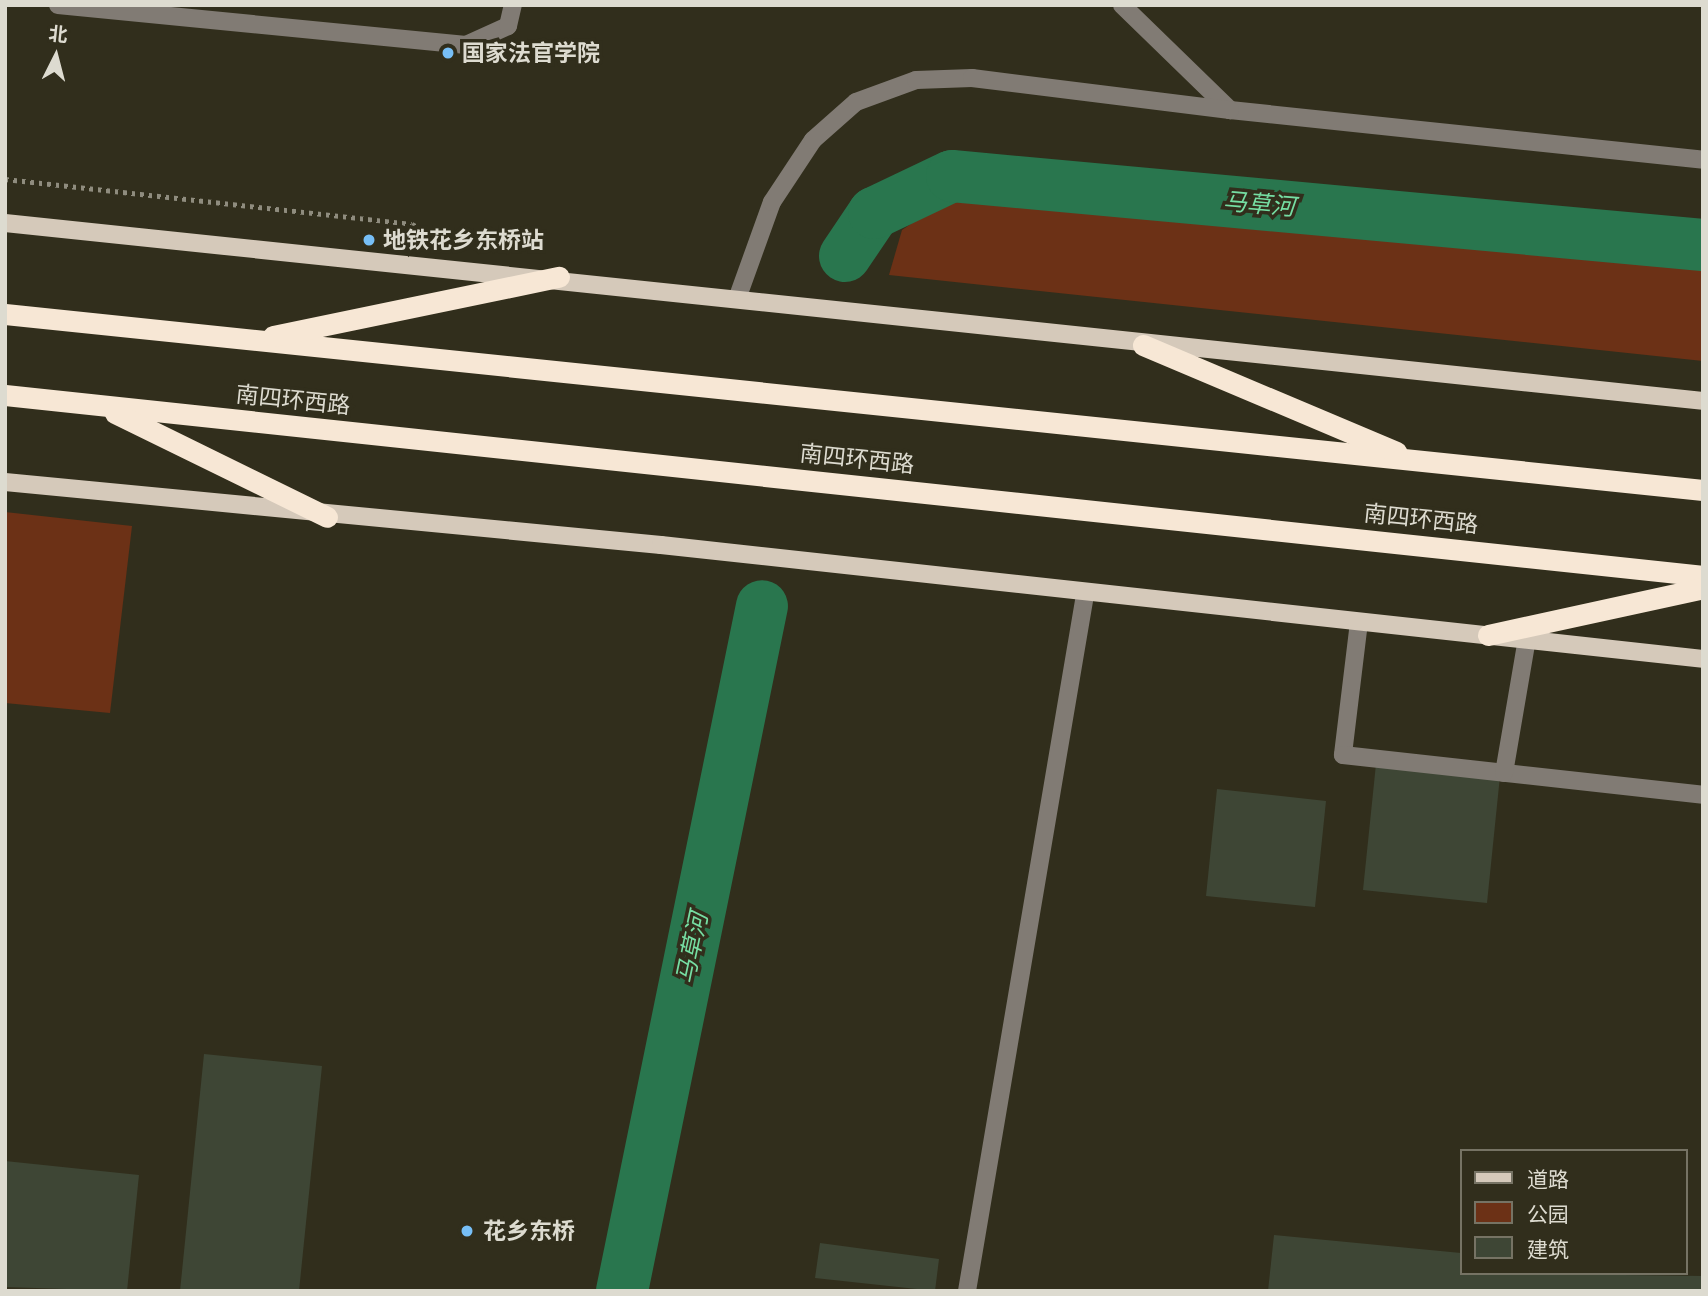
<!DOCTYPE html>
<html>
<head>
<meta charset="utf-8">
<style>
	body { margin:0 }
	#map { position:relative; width:1708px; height:1296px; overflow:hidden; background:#312e1c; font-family:"Space Grotesk","Noto Sans SC",sans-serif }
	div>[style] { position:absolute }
	.green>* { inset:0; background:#6c3116 }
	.river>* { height:52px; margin:-26px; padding:0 26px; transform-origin:26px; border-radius:26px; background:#29764e }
	.building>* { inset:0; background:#3e4635 }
	.path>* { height:4.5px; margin-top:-2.25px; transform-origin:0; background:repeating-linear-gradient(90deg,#8f8c7e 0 3.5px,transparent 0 8.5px) }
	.minor>* { height:18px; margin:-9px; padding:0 9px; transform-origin:9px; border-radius:9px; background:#817b74 }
	.major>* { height:18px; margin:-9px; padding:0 9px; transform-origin:9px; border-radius:9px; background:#d5c9ba }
	.highway>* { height:21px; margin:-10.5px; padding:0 10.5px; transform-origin:10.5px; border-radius:10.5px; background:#f7e7d5 }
	.dots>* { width:19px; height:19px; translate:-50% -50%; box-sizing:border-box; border:4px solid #312e1c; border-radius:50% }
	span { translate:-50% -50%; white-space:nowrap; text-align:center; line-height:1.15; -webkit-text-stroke:7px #312e1c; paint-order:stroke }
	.poi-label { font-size:23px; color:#dddbd0; font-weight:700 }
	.left { translate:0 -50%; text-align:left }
	.street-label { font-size:23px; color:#dddbd0 }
	.water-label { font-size:24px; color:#76dea3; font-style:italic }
	.frame { position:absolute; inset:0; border:7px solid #dddbd0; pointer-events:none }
	.legend { position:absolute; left:1460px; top:1149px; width:228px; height:126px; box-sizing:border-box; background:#312e1c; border:2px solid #767364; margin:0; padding:9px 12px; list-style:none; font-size:21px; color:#dddbd0 }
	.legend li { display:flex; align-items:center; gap:14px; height:35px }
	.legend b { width:35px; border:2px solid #767364 }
	.north { position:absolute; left:21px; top:21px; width:70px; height:70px; -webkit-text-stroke:5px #312e1c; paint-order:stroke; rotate:6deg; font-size:19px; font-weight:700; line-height:28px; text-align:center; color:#dddbd0 }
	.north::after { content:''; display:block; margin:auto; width:24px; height:32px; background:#dddbd0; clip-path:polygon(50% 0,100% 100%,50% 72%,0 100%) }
</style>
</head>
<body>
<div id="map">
	<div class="green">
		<div style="clip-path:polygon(953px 195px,1703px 267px,1703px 361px,889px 275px,902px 230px)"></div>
		<div style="clip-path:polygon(5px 512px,132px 526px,110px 713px,5px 703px)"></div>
	</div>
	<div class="river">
		<div style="left:845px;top:256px;width:52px;rotate:-56deg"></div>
		<div style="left:874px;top:213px;width:86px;rotate:-25.4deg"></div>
		<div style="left:952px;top:176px;width:754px;rotate:5.25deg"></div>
		<div style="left:622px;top:1291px;width:699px;rotate:-78.45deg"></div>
	</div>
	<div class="building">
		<div style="clip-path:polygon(1376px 764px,1500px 776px,1487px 903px,1363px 890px)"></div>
		<div style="clip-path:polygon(1217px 789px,1326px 801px,1315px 907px,1206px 896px)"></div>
		<div style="clip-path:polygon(204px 1054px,322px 1066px,299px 1291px,180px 1291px)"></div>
		<div style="clip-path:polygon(5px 1161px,139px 1175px,127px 1291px,5px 1287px)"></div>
		<div style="clip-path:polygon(1274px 1235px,1461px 1253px,1461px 1273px,1703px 1276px,1703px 1291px,1268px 1291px)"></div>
		<div style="clip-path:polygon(820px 1243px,939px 1259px,935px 1291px,815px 1278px)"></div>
	</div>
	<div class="path">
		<div style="left:5px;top:179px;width:409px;rotate:6.3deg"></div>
		<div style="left:412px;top:224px;width:44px;rotate:28.3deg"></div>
	</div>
	<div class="minor">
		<div style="left:58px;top:5px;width:410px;rotate:5.6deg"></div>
		<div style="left:466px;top:45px;width:46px;rotate:-24.3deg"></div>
		<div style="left:508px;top:26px;width:22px;rotate:-77deg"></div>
		<div style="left:1122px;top:5px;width:151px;rotate:44.2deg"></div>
		<div style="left:1230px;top:110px;width:476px;rotate:6deg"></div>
		<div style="left:737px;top:299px;width:103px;rotate:-70.2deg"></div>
		<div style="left:772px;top:202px;width:74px;rotate:-56.5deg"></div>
		<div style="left:813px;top:140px;width:57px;rotate:-41.5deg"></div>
		<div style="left:856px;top:102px;width:64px;rotate:-20.1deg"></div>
		<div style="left:916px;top:80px;width:56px;rotate:-2deg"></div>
		<div style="left:972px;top:78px;width:260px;rotate:7.1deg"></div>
		<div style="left:1359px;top:622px;width:134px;rotate:96.9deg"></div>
		<div style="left:1343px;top:755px;width:362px;rotate:6.3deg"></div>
		<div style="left:1504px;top:773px;width:136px;rotate:-80.3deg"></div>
		<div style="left:967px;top:1291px;width:706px;rotate:-80.38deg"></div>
	</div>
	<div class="major">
		<div style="left:5px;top:223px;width:1707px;rotate:5.98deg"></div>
		<div style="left:5px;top:482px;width:659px;rotate:5.49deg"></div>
		<div style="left:661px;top:545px;width:1048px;rotate:6.24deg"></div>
	</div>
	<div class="highway">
		<div style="left:5px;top:314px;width:1707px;rotate:5.92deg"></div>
		<div style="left:273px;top:336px;width:292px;rotate:-11.7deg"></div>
		<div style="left:1143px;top:345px;width:275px;rotate:22.9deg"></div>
		<div style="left:5px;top:395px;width:1708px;rotate:6.08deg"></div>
		<div style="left:115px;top:413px;width:236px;rotate:26.1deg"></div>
		<div style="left:1488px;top:635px;width:220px;rotate:-12.3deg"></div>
	</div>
	<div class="dots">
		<div style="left:448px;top:53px;background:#77bff7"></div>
		<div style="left:369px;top:240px;background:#77bff7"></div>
		<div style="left:467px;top:1231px;background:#77bff7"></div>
	</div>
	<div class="poi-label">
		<span class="left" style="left:462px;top:53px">国家法官学院</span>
		<span class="left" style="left:383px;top:240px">地铁花乡东桥站</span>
		<span class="left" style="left:483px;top:1231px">花乡东桥</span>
	</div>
	<div class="street-label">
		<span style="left:293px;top:400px;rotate:6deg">南四环西路</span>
		<span style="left:857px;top:459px;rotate:6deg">南四环西路</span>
		<span style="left:1421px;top:519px;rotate:6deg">南四环西路</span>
	</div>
	<div class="water-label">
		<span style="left:1259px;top:204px;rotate:5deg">马草河</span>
		<span style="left:692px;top:948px;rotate:-78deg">马草河</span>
	</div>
	<div class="frame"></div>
	<ul class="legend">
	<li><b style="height:9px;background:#d5c9ba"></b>道路</li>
	<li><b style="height:19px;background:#6c3116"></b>公园</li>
	<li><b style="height:19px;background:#3e4635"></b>建筑</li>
	</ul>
	<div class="north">北</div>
</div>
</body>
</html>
